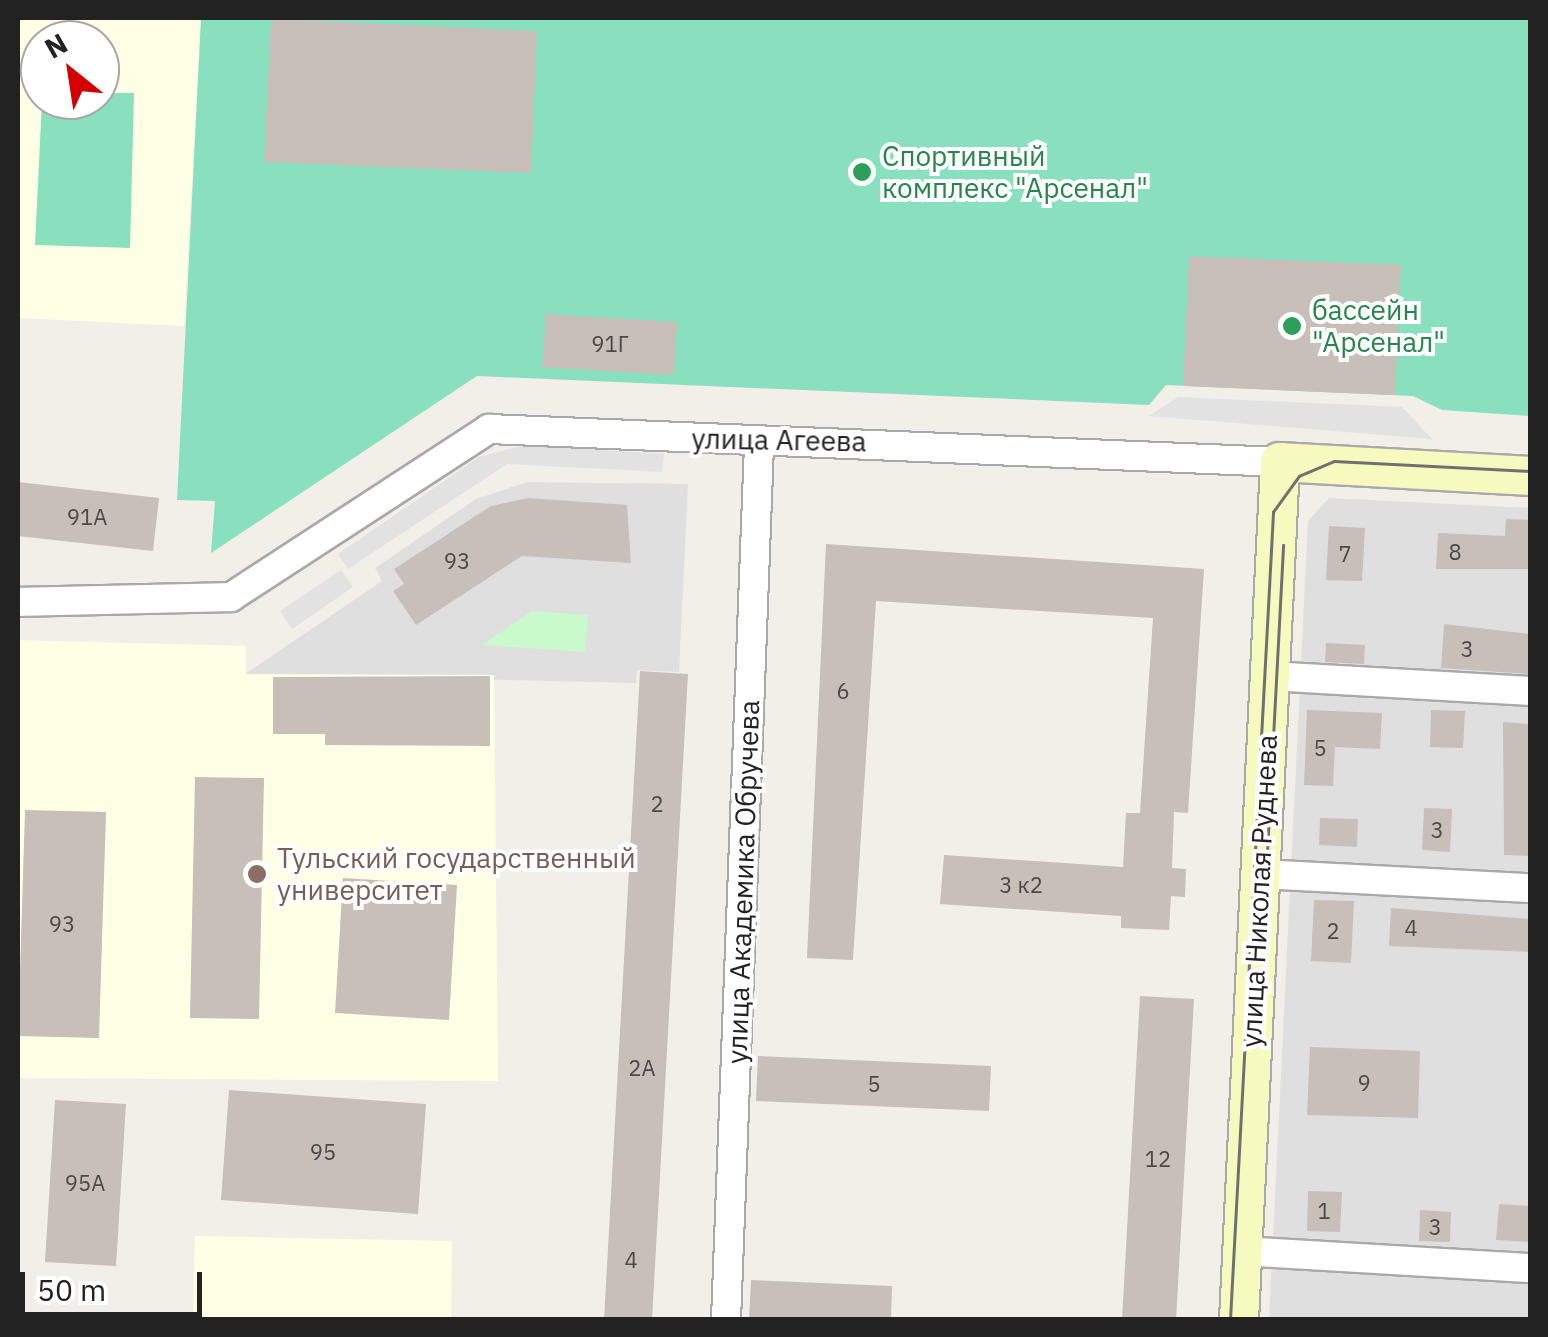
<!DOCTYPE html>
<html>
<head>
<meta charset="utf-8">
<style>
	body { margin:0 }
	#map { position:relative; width:1548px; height:1337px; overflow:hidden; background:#f2efe9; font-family:"IBM Plex Sans",sans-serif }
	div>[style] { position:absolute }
	.residential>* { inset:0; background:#e0dfdf }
	.education>* { inset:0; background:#ffffe5 }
	.park>* { inset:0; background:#c8facc }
	.pitch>* { inset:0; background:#88e0be }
	.parking>* { inset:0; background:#e2e2e2 }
	.building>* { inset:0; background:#c7bfb8 }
	.roads { filter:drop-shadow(2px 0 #a9a9a9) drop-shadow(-2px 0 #a9a9a9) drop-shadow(0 2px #a9a9a9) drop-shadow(0 -2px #a9a9a9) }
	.street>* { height:28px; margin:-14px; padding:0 14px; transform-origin:14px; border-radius:14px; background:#fff }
	.secondary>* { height:38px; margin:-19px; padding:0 19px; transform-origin:19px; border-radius:19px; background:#f7fabf }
	.tram>* { height:2.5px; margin:-1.25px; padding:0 1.25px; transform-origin:1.25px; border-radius:1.25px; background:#707070 }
	.dots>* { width:28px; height:28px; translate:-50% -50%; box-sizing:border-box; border:5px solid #fff; border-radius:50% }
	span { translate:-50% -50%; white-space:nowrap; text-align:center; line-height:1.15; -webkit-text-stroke:8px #fff; paint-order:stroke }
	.number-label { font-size:22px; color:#4b4948 }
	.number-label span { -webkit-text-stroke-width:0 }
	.leisure-label { font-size:28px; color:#27864d }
	.left { translate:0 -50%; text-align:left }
	.street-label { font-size:28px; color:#222 }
	.education-label { font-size:28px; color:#785e54 }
	.frame { position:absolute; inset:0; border:20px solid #222; pointer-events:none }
	.north { position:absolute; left:20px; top:20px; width:100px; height:100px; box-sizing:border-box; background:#fff; border:2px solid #a7a7a7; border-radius:50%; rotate:330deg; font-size:28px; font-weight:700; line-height:40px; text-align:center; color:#222 }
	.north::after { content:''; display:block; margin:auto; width:35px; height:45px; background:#d40000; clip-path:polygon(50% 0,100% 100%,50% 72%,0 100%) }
	.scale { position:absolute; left:20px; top:1272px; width:182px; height:45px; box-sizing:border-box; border:5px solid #222; border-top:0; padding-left:12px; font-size:30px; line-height:35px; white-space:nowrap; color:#222; -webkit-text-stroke:8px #fff; paint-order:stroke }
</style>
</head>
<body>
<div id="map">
	<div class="residential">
		<div style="clip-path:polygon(527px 482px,688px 484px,679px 672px,637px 670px,636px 683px,245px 674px,382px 581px,375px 568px,476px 499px)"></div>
		<div style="clip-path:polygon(1329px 498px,1530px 508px,1530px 1319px,1269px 1320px,1308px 521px)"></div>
	</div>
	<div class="education">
		<div style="clip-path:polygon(evenodd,18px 18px,201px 18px,184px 326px,18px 318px,18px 18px,40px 40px,100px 40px,100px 100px,40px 100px,40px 40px)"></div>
		<div style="clip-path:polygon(18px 640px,246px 646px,246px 674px,494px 675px,498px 1081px,18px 1078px)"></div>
		<div style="clip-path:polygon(195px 1236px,452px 1241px,451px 1319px,193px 1319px)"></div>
	</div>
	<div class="park">
		<div style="clip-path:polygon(532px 611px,588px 615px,585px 652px,482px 645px)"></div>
	</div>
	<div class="pitch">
		<div style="clip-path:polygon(201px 18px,1530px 18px,1530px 416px,1442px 410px,1413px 396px,1166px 385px,1149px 405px,477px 376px,211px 553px,215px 501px,177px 500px)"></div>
		<div style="clip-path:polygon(100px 93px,134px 93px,130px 248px,35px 245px,42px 100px,100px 100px)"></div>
	</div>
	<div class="parking">
		<div style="clip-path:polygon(1178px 397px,1402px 407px,1432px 439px,1149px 416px)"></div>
		<div style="clip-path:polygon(526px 445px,664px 454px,662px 472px,507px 464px,348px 569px,338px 554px,479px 457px)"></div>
		<div style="clip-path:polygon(341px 570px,353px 587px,292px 629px,280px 611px)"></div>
	</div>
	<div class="building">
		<div style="clip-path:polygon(271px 19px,537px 31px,531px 173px,264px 162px)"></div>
		<div style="clip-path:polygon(1189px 256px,1401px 265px,1395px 395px,1183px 386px)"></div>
		<div style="clip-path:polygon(546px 314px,677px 322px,674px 375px,542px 367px)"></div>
		<div style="clip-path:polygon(18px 482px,159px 498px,153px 551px,18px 536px)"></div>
		<div style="clip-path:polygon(528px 498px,627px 505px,631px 563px,522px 556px,416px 625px,393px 591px,404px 584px,394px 569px,491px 506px)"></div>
		<div style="clip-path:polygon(1506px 519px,1530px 520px,1530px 569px,1436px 569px,1438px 533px,1505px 536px)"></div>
		<div style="clip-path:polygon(1329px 526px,1365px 528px,1362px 581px,1326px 580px)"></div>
		<div style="clip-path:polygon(826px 544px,1204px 569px,1188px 813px,1174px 812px,1172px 868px,1186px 869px,1185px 897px,1171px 896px,1169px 930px,1121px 928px,1121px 916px,940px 904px,944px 855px,1123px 867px,1126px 813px,1140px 813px,1153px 618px,876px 601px,853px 960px,807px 958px)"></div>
		<div style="clip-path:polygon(1444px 624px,1530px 634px,1530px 674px,1441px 668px)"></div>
		<div style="clip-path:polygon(1326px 643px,1365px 645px,1364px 664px,1325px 662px)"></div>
		<div style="clip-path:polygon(640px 671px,688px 674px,652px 1320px,604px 1320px)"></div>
		<div style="clip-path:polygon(490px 676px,490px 746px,325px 745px,325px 734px,273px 734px,273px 677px)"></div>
		<div style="clip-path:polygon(1307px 710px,1382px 713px,1380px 749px,1335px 747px,1333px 786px,1304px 785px)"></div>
		<div style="clip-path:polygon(1431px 710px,1465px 711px,1463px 748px,1430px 747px)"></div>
		<div style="clip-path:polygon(1503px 722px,1530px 724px,1530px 856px,1504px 855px)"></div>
		<div style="clip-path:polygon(195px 777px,264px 778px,259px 1019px,190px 1018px)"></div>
		<div style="clip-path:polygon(1424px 808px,1452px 809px,1450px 852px,1422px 850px)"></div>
		<div style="clip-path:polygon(25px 810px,106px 812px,99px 1038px,18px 1036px)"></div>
		<div style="clip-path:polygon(1320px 818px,1358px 819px,1357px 847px,1319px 845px)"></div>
		<div style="clip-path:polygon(343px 878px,457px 885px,449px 1020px,335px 1013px)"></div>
		<div style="clip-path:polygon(1314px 900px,1354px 901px,1351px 963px,1311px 961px)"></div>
		<div style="clip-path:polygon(1391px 908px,1530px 919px,1530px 952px,1389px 946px)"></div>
		<div style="clip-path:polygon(1140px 996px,1194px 999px,1176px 1320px,1122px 1320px)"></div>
		<div style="clip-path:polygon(1310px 1047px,1420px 1051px,1418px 1118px,1307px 1115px)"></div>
		<div style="clip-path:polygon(758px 1056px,991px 1066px,989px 1111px,756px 1101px)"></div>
		<div style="clip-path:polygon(229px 1090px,426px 1104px,418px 1214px,221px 1200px)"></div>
		<div style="clip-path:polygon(55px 1100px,126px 1104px,116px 1266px,45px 1262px)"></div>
		<div style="clip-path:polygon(1308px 1191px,1342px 1192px,1340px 1232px,1307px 1231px)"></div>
		<div style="clip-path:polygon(1499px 1204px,1530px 1206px,1530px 1242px,1496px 1240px)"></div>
		<div style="clip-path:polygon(1420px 1210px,1451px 1212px,1450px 1242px,1419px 1241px)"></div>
		<div style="clip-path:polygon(751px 1280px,892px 1286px,891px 1320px,749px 1320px)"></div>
	</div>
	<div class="roads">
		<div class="street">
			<div style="left:18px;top:602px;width:213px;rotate:-1.3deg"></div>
			<div style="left:231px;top:597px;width:308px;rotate:-33.1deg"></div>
			<div style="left:489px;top:429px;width:792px;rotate:2.39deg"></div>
			<div style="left:1270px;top:676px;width:260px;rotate:3.3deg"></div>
			<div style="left:1260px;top:874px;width:270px;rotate:3deg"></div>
			<div style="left:1242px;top:1251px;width:289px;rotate:3.4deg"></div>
			<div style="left:726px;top:1320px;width:876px;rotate:-87.84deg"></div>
		</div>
		<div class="secondary">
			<div style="left:1239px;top:1320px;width:859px;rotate:-87.26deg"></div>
			<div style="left:1280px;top:462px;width:250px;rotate:3.2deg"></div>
		</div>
	</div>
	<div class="tram">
		<div style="left:1264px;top:910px;width:365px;rotate:-87deg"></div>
		<div style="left:1230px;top:1320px;width:809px;rotate:-86.95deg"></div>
		<div style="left:1273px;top:512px;width:44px;rotate:-54.2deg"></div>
		<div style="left:1299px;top:476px;width:38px;rotate:-23deg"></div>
		<div style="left:1334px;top:461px;width:196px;rotate:2.9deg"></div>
	</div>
	<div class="dots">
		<div style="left:862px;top:172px;background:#2e9e5b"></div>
		<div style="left:1292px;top:326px;background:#2e9e5b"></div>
		<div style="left:257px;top:874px;background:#8d6e63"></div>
	</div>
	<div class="number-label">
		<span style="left:610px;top:344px">91Г</span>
		<span style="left:87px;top:517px">91А</span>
		<span style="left:1455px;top:552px">8</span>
		<span style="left:1345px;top:554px">7</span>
		<span style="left:457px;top:561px">93</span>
		<span style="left:1467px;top:649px">3</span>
		<span style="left:843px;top:691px">6</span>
		<span style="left:1320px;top:748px">5</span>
		<span style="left:657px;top:804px">2</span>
		<span style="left:1437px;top:830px">3</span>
		<span style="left:1021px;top:885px">3 к2</span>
		<span style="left:62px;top:924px">93</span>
		<span style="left:1411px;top:928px">4</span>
		<span style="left:1333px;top:931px">2</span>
		<span style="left:642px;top:1068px">2А</span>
		<span style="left:1364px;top:1083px">9</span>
		<span style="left:874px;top:1084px">5</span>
		<span style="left:323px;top:1152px">95</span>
		<span style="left:1158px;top:1159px">12</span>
		<span style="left:85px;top:1183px">95А</span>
		<span style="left:1324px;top:1211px">1</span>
		<span style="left:1435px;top:1227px">3</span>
		<span style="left:631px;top:1260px">4</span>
	</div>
	<div class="leisure-label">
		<span class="left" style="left:882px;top:172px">Спортивный<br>комплекс "Арсенал"</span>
		<span class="left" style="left:1312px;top:326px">бассейн<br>"Арсенал"</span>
	</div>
	<div class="street-label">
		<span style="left:779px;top:440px;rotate:1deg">улица Агеева</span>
		<span style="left:743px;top:882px;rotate:-88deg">улица Академика Обручева</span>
		<span style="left:1259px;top:891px;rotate:-87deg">улица Николая Руднева</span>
	</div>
	<div class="education-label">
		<span class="left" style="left:277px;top:874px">Тульский государственный<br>университет</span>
	</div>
	<div class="frame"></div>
	<div class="north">N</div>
	<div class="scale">50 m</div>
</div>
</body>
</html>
